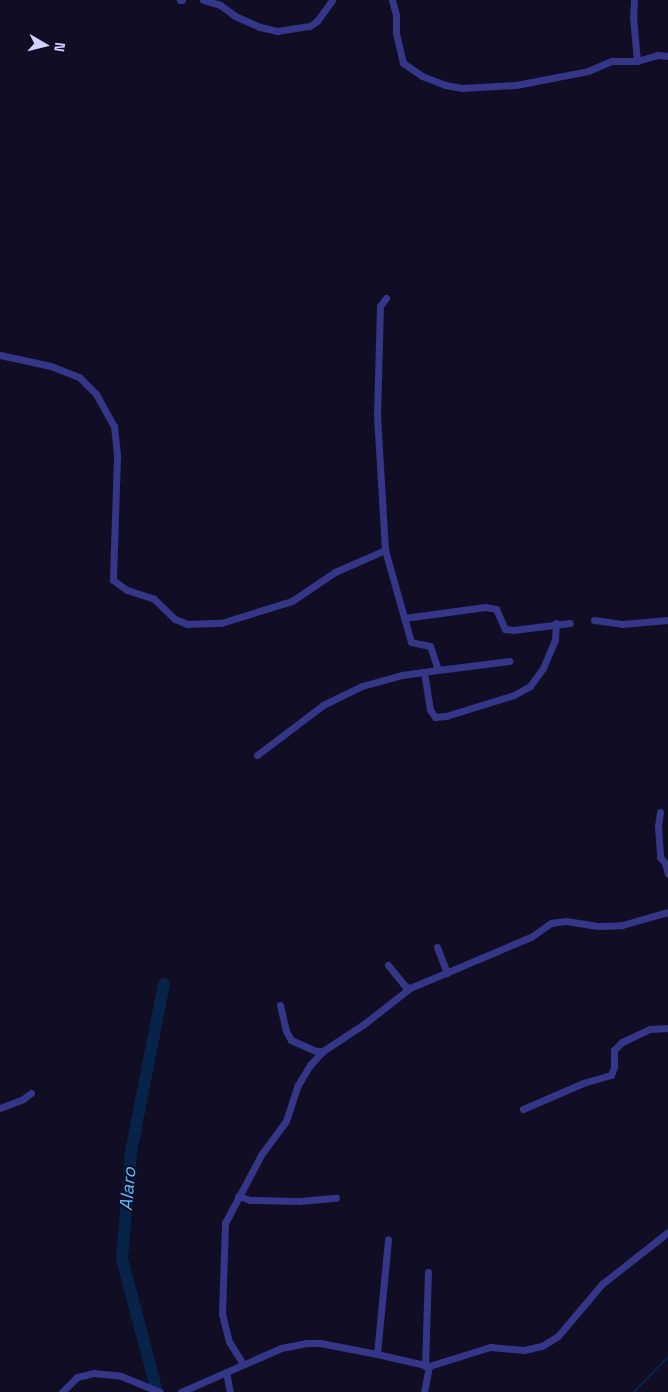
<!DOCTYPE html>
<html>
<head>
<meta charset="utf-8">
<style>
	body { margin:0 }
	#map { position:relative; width:668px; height:1392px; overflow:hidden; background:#100d25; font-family:"Space Grotesk",sans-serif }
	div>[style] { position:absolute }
	.stream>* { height:2px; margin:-1px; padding:0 1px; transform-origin:1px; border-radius:1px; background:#082348 }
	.river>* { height:12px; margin:-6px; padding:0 6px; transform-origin:6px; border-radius:6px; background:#082348 }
	.minor>* { height:7px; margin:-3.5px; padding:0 3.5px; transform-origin:3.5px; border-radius:3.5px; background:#353687 }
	span { translate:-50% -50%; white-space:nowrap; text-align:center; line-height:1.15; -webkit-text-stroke:4.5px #100d25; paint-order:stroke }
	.water-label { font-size:18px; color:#5fbdff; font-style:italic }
	.north { position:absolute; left:20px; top:20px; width:50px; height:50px; -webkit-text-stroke:4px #100d25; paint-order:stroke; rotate:98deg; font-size:14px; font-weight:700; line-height:20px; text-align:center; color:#d4d1ff }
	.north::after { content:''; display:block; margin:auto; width:18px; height:22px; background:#d4d1ff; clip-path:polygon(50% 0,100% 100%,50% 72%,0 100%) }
</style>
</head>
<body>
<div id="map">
	<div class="stream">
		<div style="left:634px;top:1392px;width:49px;rotate:-45.8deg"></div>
	</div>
	<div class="river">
		<div style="left:157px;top:1392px;width:138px;rotate:-104.7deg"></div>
		<div style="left:122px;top:1259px;width:107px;rotate:-85.2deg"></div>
		<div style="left:131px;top:1152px;width:171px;rotate:-78.9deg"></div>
	</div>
	<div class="minor">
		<div style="left:180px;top:0;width:2px"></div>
		<div style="left:203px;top:0;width:18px;rotate:16deg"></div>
		<div style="left:220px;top:5px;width:19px;rotate:36deg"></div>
		<div style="left:235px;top:16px;width:27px;rotate:24deg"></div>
		<div style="left:260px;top:27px;width:17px;rotate:13deg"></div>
		<div style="left:277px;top:31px;width:33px;rotate:-9deg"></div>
		<div style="left:310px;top:26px;width:9px;rotate:-36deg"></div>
		<div style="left:317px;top:21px;width:26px;rotate:-54deg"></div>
		<div style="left:392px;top:0;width:16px;rotate:75deg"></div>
		<div style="left:396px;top:15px;width:18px;rotate:90deg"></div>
		<div style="left:396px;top:33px;width:31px;rotate:77deg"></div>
		<div style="left:403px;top:63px;width:23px;rotate:34deg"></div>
		<div style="left:422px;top:76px;width:25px;rotate:21deg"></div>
		<div style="left:445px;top:85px;width:17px;rotate:10deg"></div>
		<div style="left:462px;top:88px;width:54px;rotate:-3.2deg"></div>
		<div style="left:516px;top:85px;width:73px;rotate:-11deg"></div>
		<div style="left:588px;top:71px;width:26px;rotate:-23deg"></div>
		<div style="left:612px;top:61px;width:25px"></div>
		<div style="left:637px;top:61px;width:22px;rotate:-16deg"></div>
		<div style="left:658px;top:55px;width:10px;rotate:6deg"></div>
		<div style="left:634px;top:0;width:17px;rotate:93deg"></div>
		<div style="left:633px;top:17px;width:44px;rotate:84.8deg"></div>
		<div style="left:0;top:355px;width:52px;rotate:12.2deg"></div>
		<div style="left:51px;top:366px;width:31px;rotate:22deg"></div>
		<div style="left:80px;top:378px;width:23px;rotate:45deg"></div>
		<div style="left:96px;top:394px;width:37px;rotate:61deg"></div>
		<div style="left:114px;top:426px;width:31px;rotate:84deg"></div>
		<div style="left:117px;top:457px;width:123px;rotate:91.9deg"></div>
		<div style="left:113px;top:580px;width:17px;rotate:36deg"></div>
		<div style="left:127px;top:590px;width:28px;rotate:18deg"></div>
		<div style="left:154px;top:599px;width:29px;rotate:44deg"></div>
		<div style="left:175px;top:619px;width:13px;rotate:23deg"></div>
		<div style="left:187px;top:624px;width:34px;rotate:-2deg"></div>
		<div style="left:221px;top:623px;width:74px;rotate:-17.2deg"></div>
		<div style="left:292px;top:601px;width:52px;rotate:-34deg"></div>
		<div style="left:335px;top:572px;width:55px;rotate:-23.7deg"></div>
		<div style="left:385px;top:550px;width:136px;rotate:-93.4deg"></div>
		<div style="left:377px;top:414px;width:108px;rotate:-88.4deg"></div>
		<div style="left:380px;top:306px;width:10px;rotate:-53deg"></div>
		<div style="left:404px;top:618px;width:82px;rotate:-7.7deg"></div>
		<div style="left:485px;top:607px;width:11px;rotate:10deg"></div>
		<div style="left:496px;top:609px;width:22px;rotate:66deg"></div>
		<div style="left:505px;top:629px;width:8px;rotate:7deg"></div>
		<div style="left:513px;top:630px;width:57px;rotate:-7deg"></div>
		<div style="left:594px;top:620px;width:28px;rotate:8deg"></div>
		<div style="left:622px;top:624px;width:46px;rotate:-5deg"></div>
		<div style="left:438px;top:670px;width:72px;rotate:-7.2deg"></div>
		<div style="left:424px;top:672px;width:38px;rotate:81deg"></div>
		<div style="left:430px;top:710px;width:9px;rotate:54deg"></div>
		<div style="left:435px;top:717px;width:11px;rotate:-5deg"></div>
		<div style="left:446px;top:716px;width:71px;rotate:-17.2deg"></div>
		<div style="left:514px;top:695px;width:18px;rotate:-29deg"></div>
		<div style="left:530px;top:686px;width:22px;rotate:-54deg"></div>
		<div style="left:543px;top:668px;width:30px;rotate:-67deg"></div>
		<div style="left:555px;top:640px;width:17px;rotate:-87deg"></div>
		<div style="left:257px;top:755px;width:83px;rotate:-37.1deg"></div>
		<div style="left:323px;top:705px;width:43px;rotate:-26deg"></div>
		<div style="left:362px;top:686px;width:41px;rotate:-15.4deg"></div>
		<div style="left:402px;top:675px;width:36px;rotate:-8deg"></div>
		<div style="left:438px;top:670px;width:25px;rotate:-108deg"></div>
		<div style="left:430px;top:646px;width:19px;rotate:-168deg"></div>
		<div style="left:411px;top:642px;width:96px;rotate:-105.8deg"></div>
		<div style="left:660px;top:812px;width:14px;rotate:98deg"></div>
		<div style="left:658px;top:826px;width:31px;rotate:86deg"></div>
		<div style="left:660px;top:857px;width:8px;rotate:50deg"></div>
		<div style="left:665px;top:863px;width:11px;rotate:75deg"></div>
		<div style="left:437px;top:947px;width:28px;rotate:69deg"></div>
		<div style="left:388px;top:965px;width:27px;rotate:51deg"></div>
		<div style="left:405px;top:986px;width:5px;rotate:22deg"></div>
		<div style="left:410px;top:988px;width:131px;rotate:-22.9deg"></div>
		<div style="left:531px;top:937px;width:24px;rotate:-35deg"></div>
		<div style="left:551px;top:923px;width:15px;rotate:-8deg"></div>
		<div style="left:566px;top:921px;width:32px;rotate:9deg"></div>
		<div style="left:598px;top:926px;width:24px;rotate:-2deg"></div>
		<div style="left:622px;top:925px;width:48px;rotate:-15.8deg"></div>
		<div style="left:280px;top:1005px;width:27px;rotate:77deg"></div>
		<div style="left:286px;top:1031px;width:10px;rotate:61deg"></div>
		<div style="left:291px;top:1040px;width:27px;rotate:24deg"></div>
		<div style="left:316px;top:1051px;width:7px"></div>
		<div style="left:0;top:1108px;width:25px;rotate:-21deg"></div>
		<div style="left:23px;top:1099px;width:10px;rotate:-37deg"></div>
		<div style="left:523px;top:1109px;width:65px;rotate:-23.4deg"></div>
		<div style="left:583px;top:1083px;width:29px;rotate:-16deg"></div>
		<div style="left:611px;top:1075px;width:9px;rotate:-69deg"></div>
		<div style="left:614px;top:1067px;width:17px;rotate:-90deg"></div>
		<div style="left:614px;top:1050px;width:11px;rotate:-45deg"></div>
		<div style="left:622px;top:1042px;width:31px;rotate:-25deg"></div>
		<div style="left:650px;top:1029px;width:18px;rotate:-3deg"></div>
		<div style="left:238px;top:1196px;width:13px;rotate:18deg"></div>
		<div style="left:250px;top:1200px;width:49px;rotate:1.2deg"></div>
		<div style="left:299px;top:1201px;width:37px;rotate:-5deg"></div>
		<div style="left:377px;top:1354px;width:115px;rotate:-84.5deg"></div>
		<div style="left:243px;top:1364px;width:26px;rotate:-122deg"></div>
		<div style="left:229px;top:1342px;width:29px;rotate:-104deg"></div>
		<div style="left:222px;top:1314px;width:91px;rotate:-88.1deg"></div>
		<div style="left:225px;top:1223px;width:77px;rotate:-62.1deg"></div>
		<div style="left:261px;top:1155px;width:42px;rotate:-53.7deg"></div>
		<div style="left:286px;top:1121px;width:38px;rotate:-72deg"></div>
		<div style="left:298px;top:1085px;width:23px;rotate:-59deg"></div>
		<div style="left:310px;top:1065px;width:19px;rotate:-47deg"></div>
		<div style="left:323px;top:1051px;width:49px;rotate:-33.4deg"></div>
		<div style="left:364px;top:1024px;width:58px;rotate:-38deg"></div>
		<div style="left:425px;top:1366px;width:94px;rotate:-88.2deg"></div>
		<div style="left:226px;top:1372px;width:20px;rotate:79deg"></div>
		<div style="left:62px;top:1392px;width:21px;rotate:-45deg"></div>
		<div style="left:77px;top:1377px;width:17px;rotate:-13deg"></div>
		<div style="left:94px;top:1373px;width:27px;rotate:6deg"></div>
		<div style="left:121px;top:1376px;width:42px;rotate:22.3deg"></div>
		<div style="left:181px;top:1392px;width:109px;rotate:-23.7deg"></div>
		<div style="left:281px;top:1348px;width:25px;rotate:-11deg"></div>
		<div style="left:306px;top:1343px;width:14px"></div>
		<div style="left:320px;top:1343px;width:58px;rotate:10.9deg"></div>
		<div style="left:377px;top:1354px;width:53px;rotate:13deg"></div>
		<div style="left:429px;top:1366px;width:64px;rotate:-17.3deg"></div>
		<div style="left:490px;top:1347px;width:34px;rotate:5deg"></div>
		<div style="left:524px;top:1350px;width:18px;rotate:-13deg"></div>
		<div style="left:542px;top:1346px;width:19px;rotate:-32deg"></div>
		<div style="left:558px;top:1336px;width:68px;rotate:-49.8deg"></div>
		<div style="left:602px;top:1284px;width:84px;rotate:-38.2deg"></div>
		<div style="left:424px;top:1392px;width:26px;rotate:-79deg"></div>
	</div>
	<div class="water-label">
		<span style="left:128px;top:1189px;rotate:-85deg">Alaro</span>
	</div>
	<div class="north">N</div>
</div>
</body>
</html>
